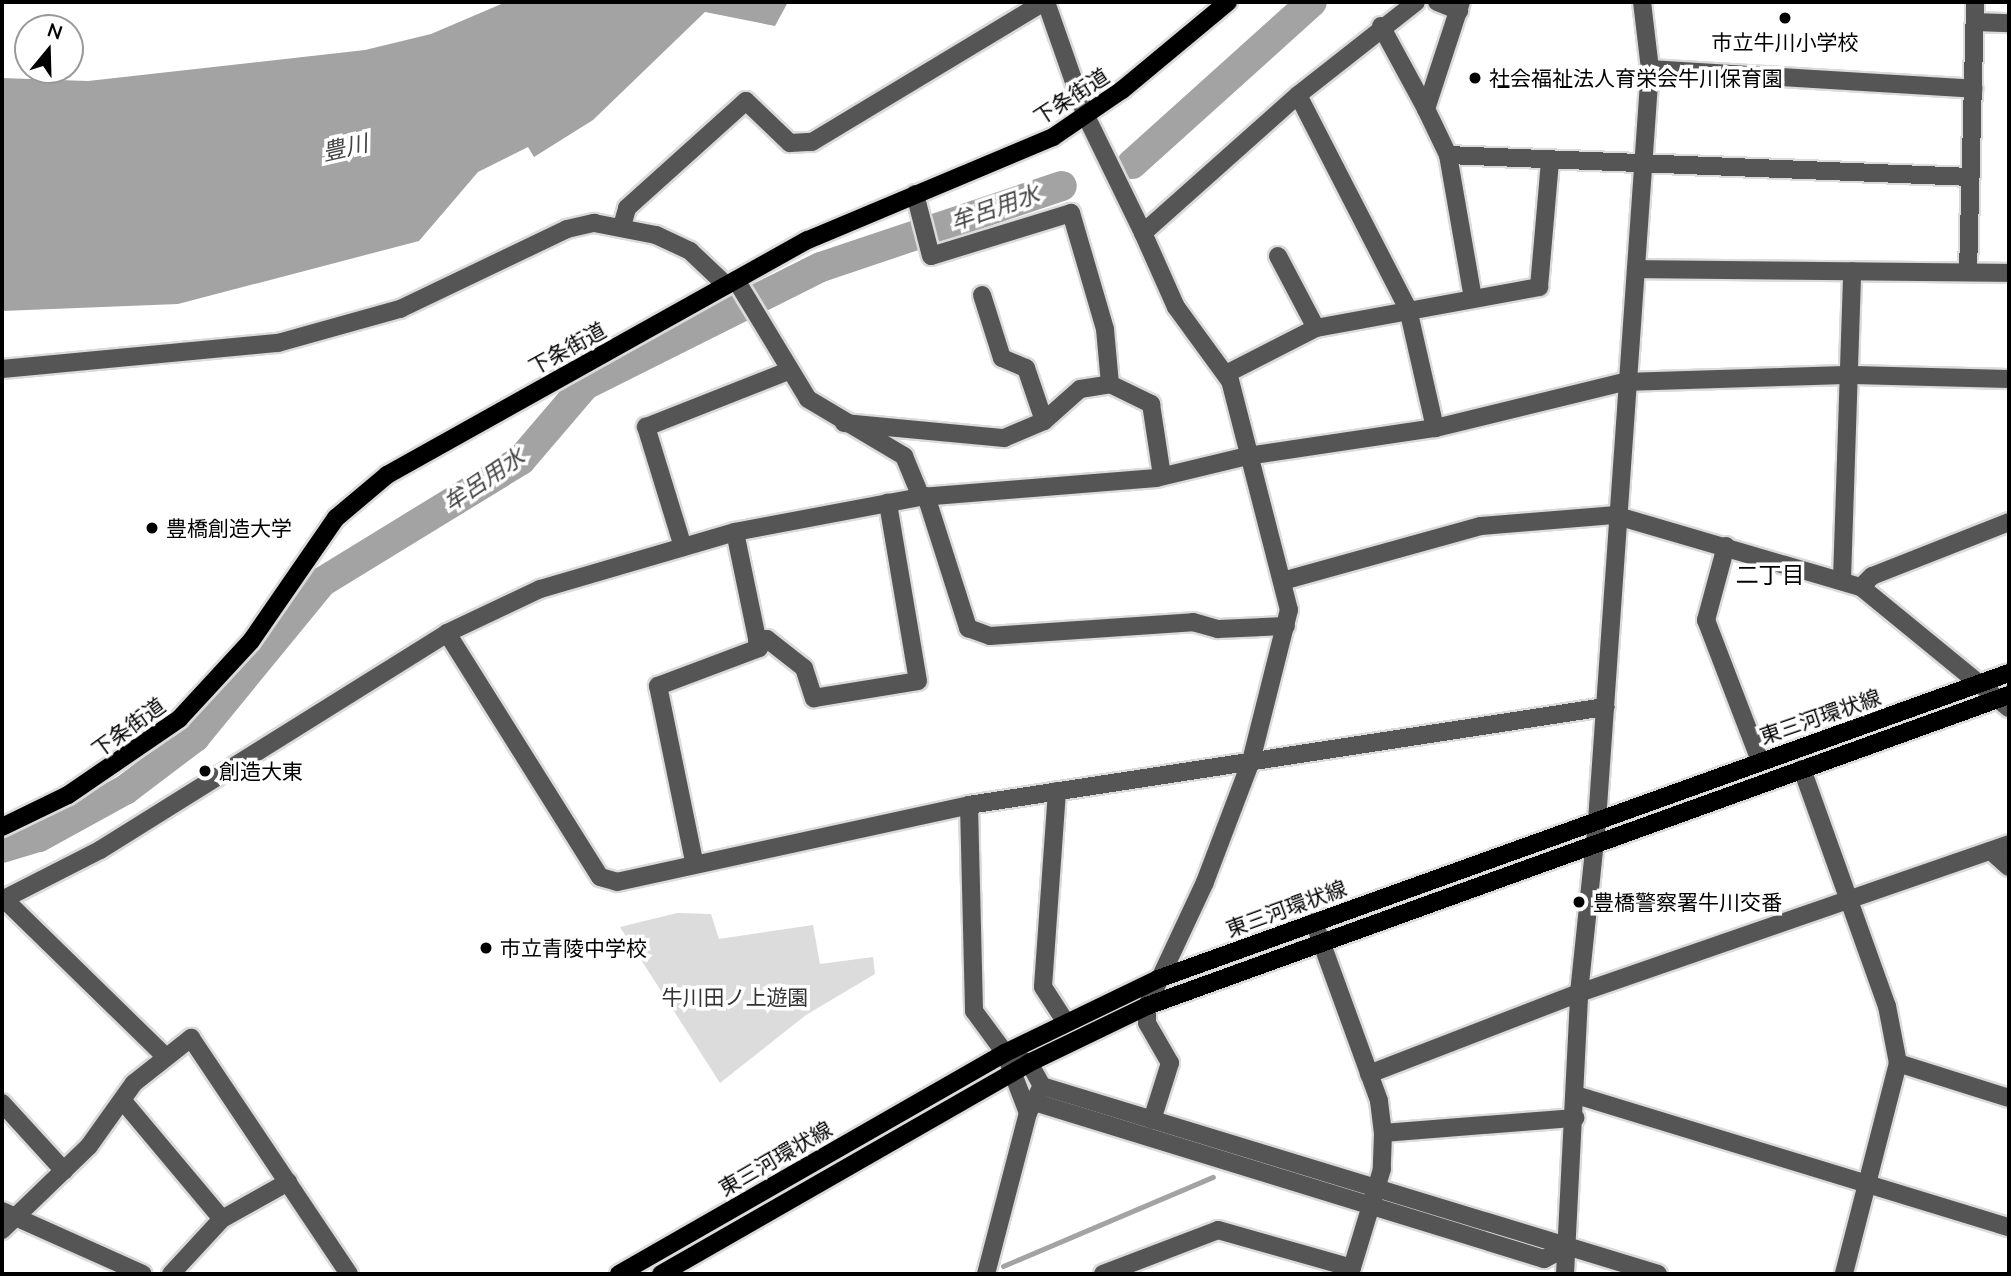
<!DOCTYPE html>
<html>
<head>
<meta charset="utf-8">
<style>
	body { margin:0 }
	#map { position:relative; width:2011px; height:1276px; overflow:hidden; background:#fff; font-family:Mulish,"Noto Sans JP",sans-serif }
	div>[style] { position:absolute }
	.green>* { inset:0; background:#dcdcdc }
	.water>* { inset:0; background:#a3a3a3 }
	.stream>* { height:5px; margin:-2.5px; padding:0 2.5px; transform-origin:2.5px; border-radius:2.5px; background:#a3a3a3 }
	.river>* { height:30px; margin:-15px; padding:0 15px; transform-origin:15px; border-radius:15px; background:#a3a3a3 }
	.roads { filter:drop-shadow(2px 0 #dbdbdb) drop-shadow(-2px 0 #dbdbdb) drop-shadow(0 2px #dbdbdb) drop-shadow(0 -2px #dbdbdb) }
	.minor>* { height:18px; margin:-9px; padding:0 9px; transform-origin:9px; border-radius:9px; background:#555 }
	.major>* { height:18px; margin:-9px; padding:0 9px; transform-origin:9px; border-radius:9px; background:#000 }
	.dots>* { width:19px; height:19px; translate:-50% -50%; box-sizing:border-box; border:4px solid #fff; border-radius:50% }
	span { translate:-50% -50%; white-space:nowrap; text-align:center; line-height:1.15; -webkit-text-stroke:7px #fff; paint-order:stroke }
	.poi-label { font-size:21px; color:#000 }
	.left { translate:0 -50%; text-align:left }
	.street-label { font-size:21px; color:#000 }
	.park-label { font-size:21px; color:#333 }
	.water-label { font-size:23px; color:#444; font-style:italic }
	.neighbourhood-label { font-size:23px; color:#000 }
	.frame { position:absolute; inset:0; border:4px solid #000; pointer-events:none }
	.north { position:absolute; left:14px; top:14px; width:70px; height:70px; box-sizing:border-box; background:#fff; border:2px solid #999; border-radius:50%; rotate:19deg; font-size:19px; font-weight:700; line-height:28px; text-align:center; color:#000 }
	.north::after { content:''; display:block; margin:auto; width:24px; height:32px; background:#000; clip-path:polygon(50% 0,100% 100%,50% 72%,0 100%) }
</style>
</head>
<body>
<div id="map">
	<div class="green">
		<div style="clip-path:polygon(677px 913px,711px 914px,719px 939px,813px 925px,820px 964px,873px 957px,875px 974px,806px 1015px,720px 1083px,620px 927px)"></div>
	</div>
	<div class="water">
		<div style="clip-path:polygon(506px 2px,788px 2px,775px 26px,705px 12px,593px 120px,534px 157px,528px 147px,478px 172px,419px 241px,178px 304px,2px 311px,2px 78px,88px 81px,365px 50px,431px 34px)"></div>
	</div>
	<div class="stream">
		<div style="left:1003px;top:1266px;width:228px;rotate:-23deg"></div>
	</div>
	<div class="river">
		<div style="left:1132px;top:164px;width:242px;rotate:-42deg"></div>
		<div style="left:2px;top:848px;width:39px;rotate:-17deg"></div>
		<div style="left:39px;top:837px;width:98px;rotate:-28.7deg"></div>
		<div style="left:125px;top:790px;width:88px;rotate:-37.1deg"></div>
		<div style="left:195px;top:737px;width:200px;rotate:-50.7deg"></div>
		<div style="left:322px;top:582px;width:233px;rotate:-31.5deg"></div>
		<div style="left:521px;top:460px;width:99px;rotate:-49.5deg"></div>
		<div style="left:585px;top:385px;width:264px;rotate:-26.6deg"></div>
		<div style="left:821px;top:267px;width:254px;rotate:-18.6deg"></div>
	</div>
	<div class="roads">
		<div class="minor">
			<div style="left:1046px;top:2px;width:121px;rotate:70.7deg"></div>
			<div style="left:1086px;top:116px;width:130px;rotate:64deg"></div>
			<div style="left:1437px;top:2px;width:24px;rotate:22deg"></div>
			<div style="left:1461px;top:2px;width:113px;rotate:108.1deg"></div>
			<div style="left:1426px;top:109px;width:51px;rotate:64.4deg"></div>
			<div style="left:1448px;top:155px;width:523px;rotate:2.41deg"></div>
			<div style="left:1975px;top:22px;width:34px;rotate:2deg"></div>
			<div style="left:1381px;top:26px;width:94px;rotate:61.5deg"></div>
			<div style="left:1650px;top:69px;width:324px;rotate:3.5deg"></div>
			<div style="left:1298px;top:95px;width:150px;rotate:-38.2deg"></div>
			<div style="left:1448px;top:155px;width:145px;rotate:80.1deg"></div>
			<div style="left:622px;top:226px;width:19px;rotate:-74deg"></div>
			<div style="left:627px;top:208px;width:160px;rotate:-42deg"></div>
			<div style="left:746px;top:101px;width:61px;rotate:43.7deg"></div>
			<div style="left:790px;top:143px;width:22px;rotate:-3deg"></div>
			<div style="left:812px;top:142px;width:271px;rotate:-31.1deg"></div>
			<div style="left:1278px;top:256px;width:81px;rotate:62.2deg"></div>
			<div style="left:1636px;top:269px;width:373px;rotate:0.6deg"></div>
			<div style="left:1968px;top:272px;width:270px;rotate:-88.5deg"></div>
			<div style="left:736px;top:280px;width:139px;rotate:58.8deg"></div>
			<div style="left:808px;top:399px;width:112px;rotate:30.7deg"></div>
			<div style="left:904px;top:456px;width:44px;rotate:67.5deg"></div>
			<div style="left:982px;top:295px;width:66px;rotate:72.4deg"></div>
			<div style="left:1002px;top:358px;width:26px;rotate:23deg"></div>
			<div style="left:1026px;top:368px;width:56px;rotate:71.2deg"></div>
			<div style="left:2px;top:369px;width:277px;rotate:-5.4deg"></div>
			<div style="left:278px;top:343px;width:127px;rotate:-15.6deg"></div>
			<div style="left:400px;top:309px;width:185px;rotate:-25.6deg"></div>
			<div style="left:567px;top:229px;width:28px;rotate:-13deg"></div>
			<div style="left:594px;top:223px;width:63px;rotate:11deg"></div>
			<div style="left:656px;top:235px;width:38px;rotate:25deg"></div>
			<div style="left:690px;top:251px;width:50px;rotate:43.4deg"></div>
			<div style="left:1226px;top:374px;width:101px;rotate:-27.1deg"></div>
			<div style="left:1316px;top:328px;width:227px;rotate:-10.4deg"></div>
			<div style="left:1539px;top:287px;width:126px;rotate:-85deg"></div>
			<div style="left:1110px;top:384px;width:46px;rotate:26deg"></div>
			<div style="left:1151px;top:404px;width:73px;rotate:81.3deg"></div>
			<div style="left:844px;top:423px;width:161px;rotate:5.4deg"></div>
			<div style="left:1004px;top:438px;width:43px;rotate:-23deg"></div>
			<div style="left:1044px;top:421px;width:48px;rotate:-41.6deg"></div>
			<div style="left:1080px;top:389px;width:30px;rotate:-9deg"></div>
			<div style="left:1110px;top:384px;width:55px;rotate:-95.2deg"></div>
			<div style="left:1105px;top:329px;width:121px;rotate:-106.3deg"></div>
			<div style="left:1071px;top:213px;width:146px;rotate:162.9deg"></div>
			<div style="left:931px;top:256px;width:64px;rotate:-104.5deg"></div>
			<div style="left:926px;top:496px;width:139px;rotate:72.3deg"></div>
			<div style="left:968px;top:628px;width:23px;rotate:20deg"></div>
			<div style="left:990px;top:636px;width:203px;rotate:-3.9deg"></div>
			<div style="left:1193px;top:622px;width:26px;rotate:16deg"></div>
			<div style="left:1218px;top:629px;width:68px;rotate:-2.5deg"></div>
			<div style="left:1726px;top:546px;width:77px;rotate:105.1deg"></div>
			<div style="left:1706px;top:620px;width:151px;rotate:69deg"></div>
			<div style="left:683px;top:547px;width:126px;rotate:-107.1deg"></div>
			<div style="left:646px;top:427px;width:153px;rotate:-21.5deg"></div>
			<div style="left:1842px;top:579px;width:308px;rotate:-88.1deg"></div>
			<div style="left:1286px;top:580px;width:202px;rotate:-15.5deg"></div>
			<div style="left:1481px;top:526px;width:133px;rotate:-4.7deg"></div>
			<div style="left:1614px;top:515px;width:257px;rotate:16.3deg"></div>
			<div style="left:1861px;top:587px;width:191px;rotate:39.3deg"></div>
			<div style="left:1861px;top:587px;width:16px;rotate:-45deg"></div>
			<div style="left:1872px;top:576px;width:147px;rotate:-21.5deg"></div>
			<div style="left:447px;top:633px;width:288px;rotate:57.9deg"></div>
			<div style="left:600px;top:877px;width:18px;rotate:16deg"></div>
			<div style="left:617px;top:882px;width:360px;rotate:-12.3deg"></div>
			<div style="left:969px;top:805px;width:644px;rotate:-8.76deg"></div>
			<div style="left:757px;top:640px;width:10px;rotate:-6deg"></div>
			<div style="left:767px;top:639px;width:47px;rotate:38.1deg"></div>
			<div style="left:804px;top:668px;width:32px;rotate:72deg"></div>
			<div style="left:814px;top:698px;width:105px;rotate:-9.3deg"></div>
			<div style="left:918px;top:681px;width:181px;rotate:-99.6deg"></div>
			<div style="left:1802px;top:769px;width:252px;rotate:70.3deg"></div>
			<div style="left:1887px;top:1006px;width:58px;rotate:79.1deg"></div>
			<div style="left:1898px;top:1063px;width:218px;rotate:104.4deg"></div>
			<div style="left:1057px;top:791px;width:196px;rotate:94.1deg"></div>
			<div style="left:1043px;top:987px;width:40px;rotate:57.1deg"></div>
			<div style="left:969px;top:805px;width:206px;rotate:88.6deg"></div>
			<div style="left:974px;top:1011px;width:52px;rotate:53.6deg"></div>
			<div style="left:1005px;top:1053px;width:64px;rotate:69deg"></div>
			<div style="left:1991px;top:851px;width:24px;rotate:42deg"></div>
			<div style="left:694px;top:861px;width:179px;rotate:-101.6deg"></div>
			<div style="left:658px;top:686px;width:108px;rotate:-20.6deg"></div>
			<div style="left:759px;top:648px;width:118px;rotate:-101.7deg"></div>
			<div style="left:4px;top:899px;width:226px;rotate:44.3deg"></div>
			<div style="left:2px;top:900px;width:110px;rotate:-27deg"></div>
			<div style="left:100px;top:850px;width:409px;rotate:-32deg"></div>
			<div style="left:447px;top:633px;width:103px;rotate:-25.3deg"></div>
			<div style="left:540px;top:589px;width:203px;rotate:-16.3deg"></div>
			<div style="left:735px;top:532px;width:189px;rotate:-10.7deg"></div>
			<div style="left:921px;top:497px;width:236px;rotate:-4.6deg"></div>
			<div style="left:1156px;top:478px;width:94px;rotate:-13.6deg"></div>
			<div style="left:1247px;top:456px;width:190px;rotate:-8.5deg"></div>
			<div style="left:1435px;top:428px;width:195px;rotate:-13.7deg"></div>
			<div style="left:1624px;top:382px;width:229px;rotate:-1.8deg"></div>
			<div style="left:1853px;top:375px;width:156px;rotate:1.5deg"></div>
			<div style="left:1314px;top:922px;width:190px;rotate:70deg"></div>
			<div style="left:1379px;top:1101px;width:32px;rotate:83deg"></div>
			<div style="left:1383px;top:1133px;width:36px;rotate:92deg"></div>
			<div style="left:1382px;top:1169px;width:110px;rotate:106.9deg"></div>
			<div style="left:1898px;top:1063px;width:116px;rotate:17.5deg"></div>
			<div style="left:1369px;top:1074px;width:225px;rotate:-21.1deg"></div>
			<div style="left:1579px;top:993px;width:455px;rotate:-19.1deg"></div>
			<div style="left:1042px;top:1086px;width:644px;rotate:16.97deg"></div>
			<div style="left:1576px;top:1095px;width:453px;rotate:17deg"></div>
			<div style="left:123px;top:1101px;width:154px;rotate:50deg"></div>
			<div style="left:1034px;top:1102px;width:534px;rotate:17.11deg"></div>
			<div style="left:1544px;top:1259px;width:27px;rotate:-27deg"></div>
			<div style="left:2px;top:1103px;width:92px;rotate:47.6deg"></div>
			<div style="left:1152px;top:1120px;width:60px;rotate:-72.5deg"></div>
			<div style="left:1170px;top:1063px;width:46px;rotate:-119.9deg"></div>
			<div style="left:1147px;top:1023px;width:17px;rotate:-90deg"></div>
			<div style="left:1147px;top:1006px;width:137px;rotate:-64.9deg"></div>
			<div style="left:1205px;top:882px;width:129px;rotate:-69.2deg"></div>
			<div style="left:1251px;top:761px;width:156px;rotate:-75.9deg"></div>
			<div style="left:1289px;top:610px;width:236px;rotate:-104.4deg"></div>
			<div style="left:1230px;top:381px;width:92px;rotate:-126.1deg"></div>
			<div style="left:1176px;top:307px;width:81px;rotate:-114deg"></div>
			<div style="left:1143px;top:233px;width:208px;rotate:-41.7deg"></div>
			<div style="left:1298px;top:95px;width:241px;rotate:62.8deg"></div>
			<div style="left:1408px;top:309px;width:122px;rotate:77.2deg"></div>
			<div style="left:1383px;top:1133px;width:193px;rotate:-4.5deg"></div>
			<div style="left:2px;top:1211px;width:154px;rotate:24.1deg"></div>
			<div style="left:2px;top:1230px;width:121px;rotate:-44deg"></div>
			<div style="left:89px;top:1146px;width:77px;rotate:-54.5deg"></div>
			<div style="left:134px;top:1083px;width:73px;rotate:-38.3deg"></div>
			<div style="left:191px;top:1038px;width:284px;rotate:56.2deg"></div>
			<div style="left:171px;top:1274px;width:75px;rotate:-47.2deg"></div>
			<div style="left:222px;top:1219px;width:76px;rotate:-29.3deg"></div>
			<div style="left:986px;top:1274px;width:166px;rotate:-75.4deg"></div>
			<div style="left:1028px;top:1113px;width:30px;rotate:-63deg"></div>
			<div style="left:1042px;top:1086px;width:26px;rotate:-119deg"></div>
			<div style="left:1029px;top:1063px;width:15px;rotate:-157deg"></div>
			<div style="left:1103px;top:1274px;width:123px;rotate:-20.9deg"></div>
			<div style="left:1218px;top:1230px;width:139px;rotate:15.8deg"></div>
			<div style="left:1565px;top:1274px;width:281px;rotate:-87.1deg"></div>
			<div style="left:1579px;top:993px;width:173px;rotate:-84deg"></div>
			<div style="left:1597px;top:821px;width:754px;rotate:-85.97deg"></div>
			<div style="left:1650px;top:69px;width:67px;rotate:-96.8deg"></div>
		</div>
		<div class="major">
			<div style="left:2px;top:827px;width:73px;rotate:-25.9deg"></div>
			<div style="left:68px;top:795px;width:135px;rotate:-34.4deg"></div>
			<div style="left:179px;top:719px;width:106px;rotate:-47.3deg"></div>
			<div style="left:251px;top:641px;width:150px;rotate:-55.4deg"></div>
			<div style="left:336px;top:518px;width:67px;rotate:-40.1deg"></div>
			<div style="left:387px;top:475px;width:482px;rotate:-29.2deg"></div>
			<div style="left:808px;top:240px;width:266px;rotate:-22.8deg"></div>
			<div style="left:1053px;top:137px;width:83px;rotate:-34.3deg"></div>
			<div style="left:1122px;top:90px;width:138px;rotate:-39.7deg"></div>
			<div style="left:619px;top:1274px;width:445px;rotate:-29.8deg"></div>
			<div style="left:1005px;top:1053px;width:170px;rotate:-25.8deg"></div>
			<div style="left:1158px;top:979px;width:904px;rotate:-19.78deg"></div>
			<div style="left:661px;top:1274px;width:424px;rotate:-29.8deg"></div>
			<div style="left:1029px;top:1063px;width:131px;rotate:-25.8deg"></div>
			<div style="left:1147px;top:1006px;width:916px;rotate:-19.84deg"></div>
		</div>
	</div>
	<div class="dots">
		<div style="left:1785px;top:18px;background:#000"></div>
		<div style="left:1475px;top:78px;background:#000"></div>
		<div style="left:152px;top:528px;background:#000"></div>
		<div style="left:205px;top:771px;background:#000"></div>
		<div style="left:1579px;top:902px;background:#000"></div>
		<div style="left:486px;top:948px;background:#000"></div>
	</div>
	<div class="poi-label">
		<span style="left:1785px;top:42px">市立牛川小学校</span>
		<span class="left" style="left:1489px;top:78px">社会福祉法人育栄会牛川保育園</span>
		<span class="left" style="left:166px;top:528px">豊橋創造大学</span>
		<span class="left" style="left:219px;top:771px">創造大東</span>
		<span class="left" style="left:1593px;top:902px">豊橋警察署牛川交番</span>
		<span class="left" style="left:500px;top:948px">市立青陵中学校</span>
	</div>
	<div class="street-label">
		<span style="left:1071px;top:96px;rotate:-33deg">下条街道</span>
		<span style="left:567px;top:348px;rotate:-29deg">下条街道</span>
		<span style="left:1820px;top:716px;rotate:-19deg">東三河環状線</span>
		<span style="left:128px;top:727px;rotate:-36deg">下条街道</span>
		<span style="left:1286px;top:908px;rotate:-20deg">東三河環状線</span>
		<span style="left:775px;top:1158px;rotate:-30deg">東三河環状線</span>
	</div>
	<div class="park-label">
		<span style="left:735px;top:997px">牛川田ノ上遊園</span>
	</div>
	<div class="water-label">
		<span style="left:345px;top:148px;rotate:-13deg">豊川</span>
		<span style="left:995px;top:208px;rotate:-19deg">牟呂用水</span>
		<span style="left:484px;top:480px;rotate:-34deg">牟呂用水</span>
	</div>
	<div class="neighbourhood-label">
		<span style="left:1770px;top:575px">二丁目</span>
	</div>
	<div class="frame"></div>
	<div class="north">N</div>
</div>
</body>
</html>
